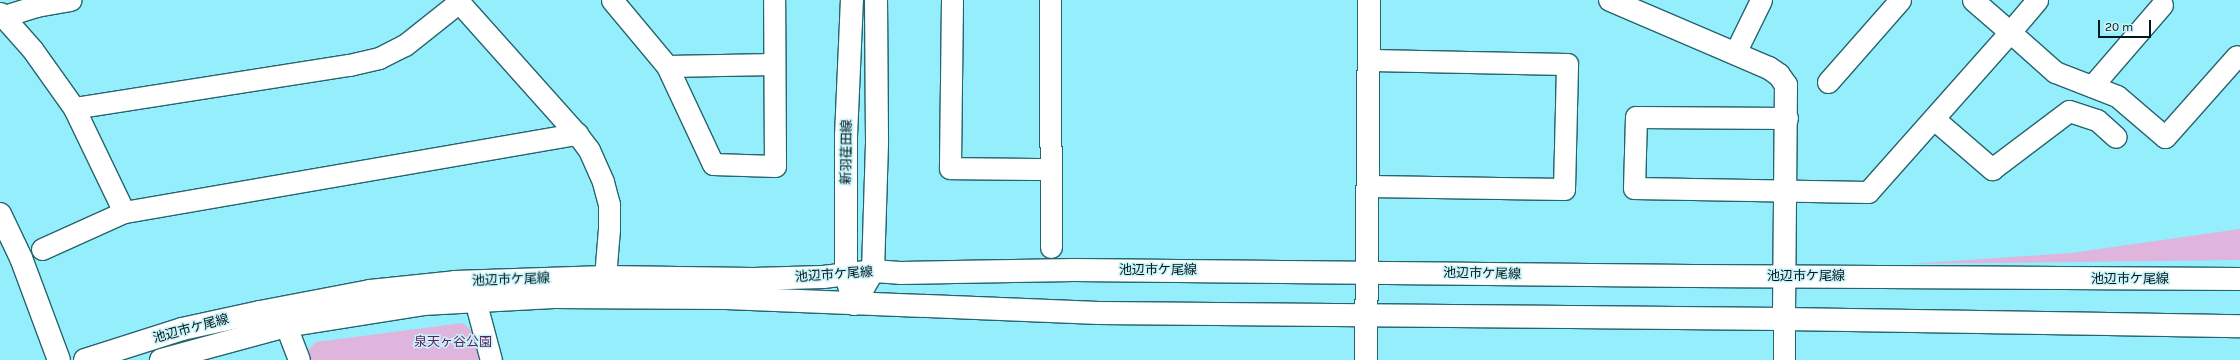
<!DOCTYPE html>
<html>
<head>
<meta charset="utf-8">
<style>
	body { margin:0 }
	#map { position:relative; width:2240px; height:360px; overflow:hidden; background:#95eefb; font-family:Karla,"Noto Sans JP",sans-serif }
	div>[style] { position:absolute }
	.green>* { inset:0; background:#dfb5dd }
	.roads { filter:drop-shadow(1px 0 #25656e) drop-shadow(-1px 0 #25656e) drop-shadow(0 1px #25656e) drop-shadow(0 -1px #25656e) }
	.street>* { height:21px; margin:-10.5px; padding:0 10.5px; transform-origin:10.5px; border-radius:10.5px; background:#fff }
	.secondary>* { height:22px; margin:-11px; padding:0 11px; transform-origin:11px; border-radius:11px; background:#fff }
	span { translate:-50% -50%; white-space:nowrap; text-align:center; line-height:1.15; -webkit-text-stroke:3px #c9f3f9; paint-order:stroke }
	.street-label { font-size:13px; color:#00181c }
	.park-label { font-size:13px; color:#5d1c5d }
	.scale { position:absolute; left:2098px; top:20px; width:53px; height:18px; box-sizing:border-box; border:2px solid #00181c; border-top:0; padding-left:5px; font-size:12px; line-height:14px; white-space:nowrap; color:#00181c; -webkit-text-stroke:3px #c9f3f9; paint-order:stroke }
</style>
</head>
<body>
<div id="map">
	<div class="green">
		<div style="clip-path:polygon(2240px 229px,2240px 260px,1909px 264px,2071px 253px)"></div>
		<div style="clip-path:polygon(463px 323px,474px 333px,480px 360px,309px 360px,306px 352px,316px 342px)"></div>
	</div>
	<div class="roads">
		<div class="street">
			<div style="left:457px;top:0;width:180px;rotate:48.2deg"></div>
			<div style="left:577px;top:134px;width:20px;rotate:53deg"></div>
			<div style="left:589px;top:150px;width:35px;rotate:66deg"></div>
			<div style="left:603px;top:182px;width:23px;rotate:75deg"></div>
			<div style="left:609px;top:204px;width:25px;rotate:90deg"></div>
			<div style="left:609px;top:229px;width:48px;rotate:94.8deg"></div>
			<div style="left:612px;top:0;width:86px;rotate:50.2deg"></div>
			<div style="left:667px;top:66px;width:108px;rotate:64.9deg"></div>
			<div style="left:713px;top:164px;width:62px;rotate:1.8deg"></div>
			<div style="left:775px;top:166px;width:166px;rotate:-90.3deg"></div>
			<div style="left:952px;top:0;width:168px;rotate:90.7deg"></div>
			<div style="left:950px;top:168px;width:100px;rotate:0.6deg"></div>
			<div style="left:1050px;top:0;width:247px;rotate:89.8deg"></div>
			<div style="left:1973px;top:0;width:49px;rotate:40.9deg"></div>
			<div style="left:2010px;top:32px;width:42px;rotate:-49.8deg"></div>
			<div style="left:0;top:13px;width:48px;rotate:48.4deg"></div>
			<div style="left:32px;top:49px;width:72px;rotate:54.6deg"></div>
			<div style="left:74px;top:108px;width:278px;rotate:-8.9deg"></div>
			<div style="left:349px;top:65px;width:31px;rotate:-13deg"></div>
			<div style="left:379px;top:58px;width:29px;rotate:-27deg"></div>
			<div style="left:405px;top:45px;width:69px;rotate:-38.5deg"></div>
			<div style="left:4px;top:16px;width:34px;rotate:-17deg"></div>
			<div style="left:36px;top:6px;width:35px;rotate:-10deg"></div>
			<div style="left:1735px;top:53px;width:59px;rotate:-63.9deg"></div>
			<div style="left:667px;top:66px;width:107px;rotate:-1.1deg"></div>
			<div style="left:1828px;top:82px;width:109px;rotate:-48.7deg"></div>
			<div style="left:2092px;top:86px;width:107px;rotate:-49.2deg"></div>
			<div style="left:1787px;top:118px;width:151px;rotate:-179.6deg"></div>
			<div style="left:1636px;top:117px;width:71px;rotate:91.6deg"></div>
			<div style="left:1634px;top:188px;width:234px;rotate:1deg"></div>
			<div style="left:1868px;top:192px;width:214px;rotate:-48.4deg"></div>
			<div style="left:2010px;top:32px;width:60px;rotate:41.6deg"></div>
			<div style="left:2055px;top:72px;width:66px;rotate:21.2deg"></div>
			<div style="left:2117px;top:96px;width:63px;rotate:40.5deg"></div>
			<div style="left:2165px;top:137px;width:108px;rotate:-48.4deg"></div>
			<div style="left:1934px;top:119px;width:77px;rotate:40.8deg"></div>
			<div style="left:1992px;top:169px;width:96px;rotate:-37deg"></div>
			<div style="left:2069px;top:111px;width:29px;rotate:18deg"></div>
			<div style="left:2097px;top:120px;width:25px;rotate:42deg"></div>
			<div style="left:1369px;top:186px;width:195px;rotate:0.9deg"></div>
			<div style="left:1564px;top:189px;width:125px;rotate:-88.6deg"></div>
			<div style="left:1567px;top:64px;width:197px;rotate:-178.8deg"></div>
			<div style="left:124px;top:212px;width:460px;rotate:-9.8deg"></div>
			<div style="left:42px;top:249px;width:90px;rotate:-24.3deg"></div>
			<div style="left:124px;top:212px;width:115px;rotate:-115.7deg"></div>
			<div style="left:475px;top:300px;width:62px;rotate:75.1deg"></div>
			<div style="left:286px;top:326px;width:36px;rotate:69deg"></div>
			<div style="left:1784px;top:360px;width:41px;rotate:-90deg"></div>
		</div>
		<div class="secondary">
			<div style="left:1610px;top:0;width:173px;rotate:23.2deg"></div>
			<div style="left:1769px;top:68px;width:12px;rotate:35deg"></div>
			<div style="left:1779px;top:75px;width:12px;rotate:55deg"></div>
			<div style="left:1786px;top:85px;width:234px;rotate:90.5deg"></div>
			<div style="left:0;top:214px;width:49px;rotate:64.5deg"></div>
			<div style="left:21px;top:258px;width:109px;rotate:69.6deg"></div>
			<div style="left:850px;top:289px;width:15px;rotate:-106deg"></div>
			<div style="left:846px;top:275px;width:139px;rotate:-90deg"></div>
			<div style="left:846px;top:136px;width:136px;rotate:-87.5deg"></div>
			<div style="left:854px;top:304px;width:38px;rotate:-60deg"></div>
			<div style="left:873px;top:271px;width:130px;rotate:-88.2deg"></div>
			<div style="left:877px;top:141px;width:141px;rotate:-90.4deg"></div>
			<div style="left:85px;top:360px;width:102px;rotate:-17.7deg"></div>
			<div style="left:182px;top:329px;width:80px;rotate:-12.3deg"></div>
			<div style="left:260px;top:312px;width:112px;rotate:-10.8deg"></div>
			<div style="left:370px;top:291px;width:85px;rotate:-6deg"></div>
			<div style="left:455px;top:282px;width:150px;rotate:-1.9deg"></div>
			<div style="left:605px;top:277px;width:148px;rotate:0.8deg"></div>
			<div style="left:753px;top:279px;width:70px;rotate:-1.6deg"></div>
			<div style="left:823px;top:277px;width:50px;rotate:-6.8deg"></div>
			<div style="left:873px;top:271px;width:27px;rotate:4deg"></div>
			<div style="left:900px;top:273px;width:174px;rotate:-1deg"></div>
			<div style="left:1074px;top:270px;width:618px;rotate:0.56deg"></div>
			<div style="left:1692px;top:276px;width:548px;rotate:0.31deg"></div>
			<div style="left:161px;top:360px;width:130px;rotate:-15.2deg"></div>
			<div style="left:286px;top:326px;width:139px;rotate:-9.1deg"></div>
			<div style="left:423px;top:304px;width:131px;rotate:-3.1deg"></div>
			<div style="left:554px;top:297px;width:172px;rotate:0.3deg"></div>
			<div style="left:726px;top:298px;width:373px;rotate:2.3deg"></div>
			<div style="left:1099px;top:313px;width:685px;rotate:0.5deg"></div>
			<div style="left:1784px;top:319px;width:456px;rotate:0.9deg"></div>
			<div style="left:1366px;top:360px;width:360px;rotate:-89.5deg"></div>
		</div>
	</div>
	<div class="street-label">
		<span style="left:847px;top:152px;rotate:-89deg">新羽荏田線</span>
		<span style="left:1158px;top:270px">池辺市ケ尾線</span>
		<span style="left:1482px;top:274px;rotate:1deg">池辺市ケ尾線</span>
		<span style="left:834px;top:275px;rotate:-4deg">池辺市ケ尾線</span>
		<span style="left:1806px;top:276px">池辺市ケ尾線</span>
		<span style="left:2130px;top:279px">池辺市ケ尾線</span>
		<span style="left:511px;top:280px;rotate:-2deg">池辺市ケ尾線</span>
		<span style="left:191px;top:329px;rotate:-15deg">池辺市ケ尾線</span>
	</div>
	<div class="park-label">
		<span style="left:453px;top:342px">泉天ヶ谷公園</span>
	</div>
	<div class="scale">20 m</div>
</div>
</body>
</html>
